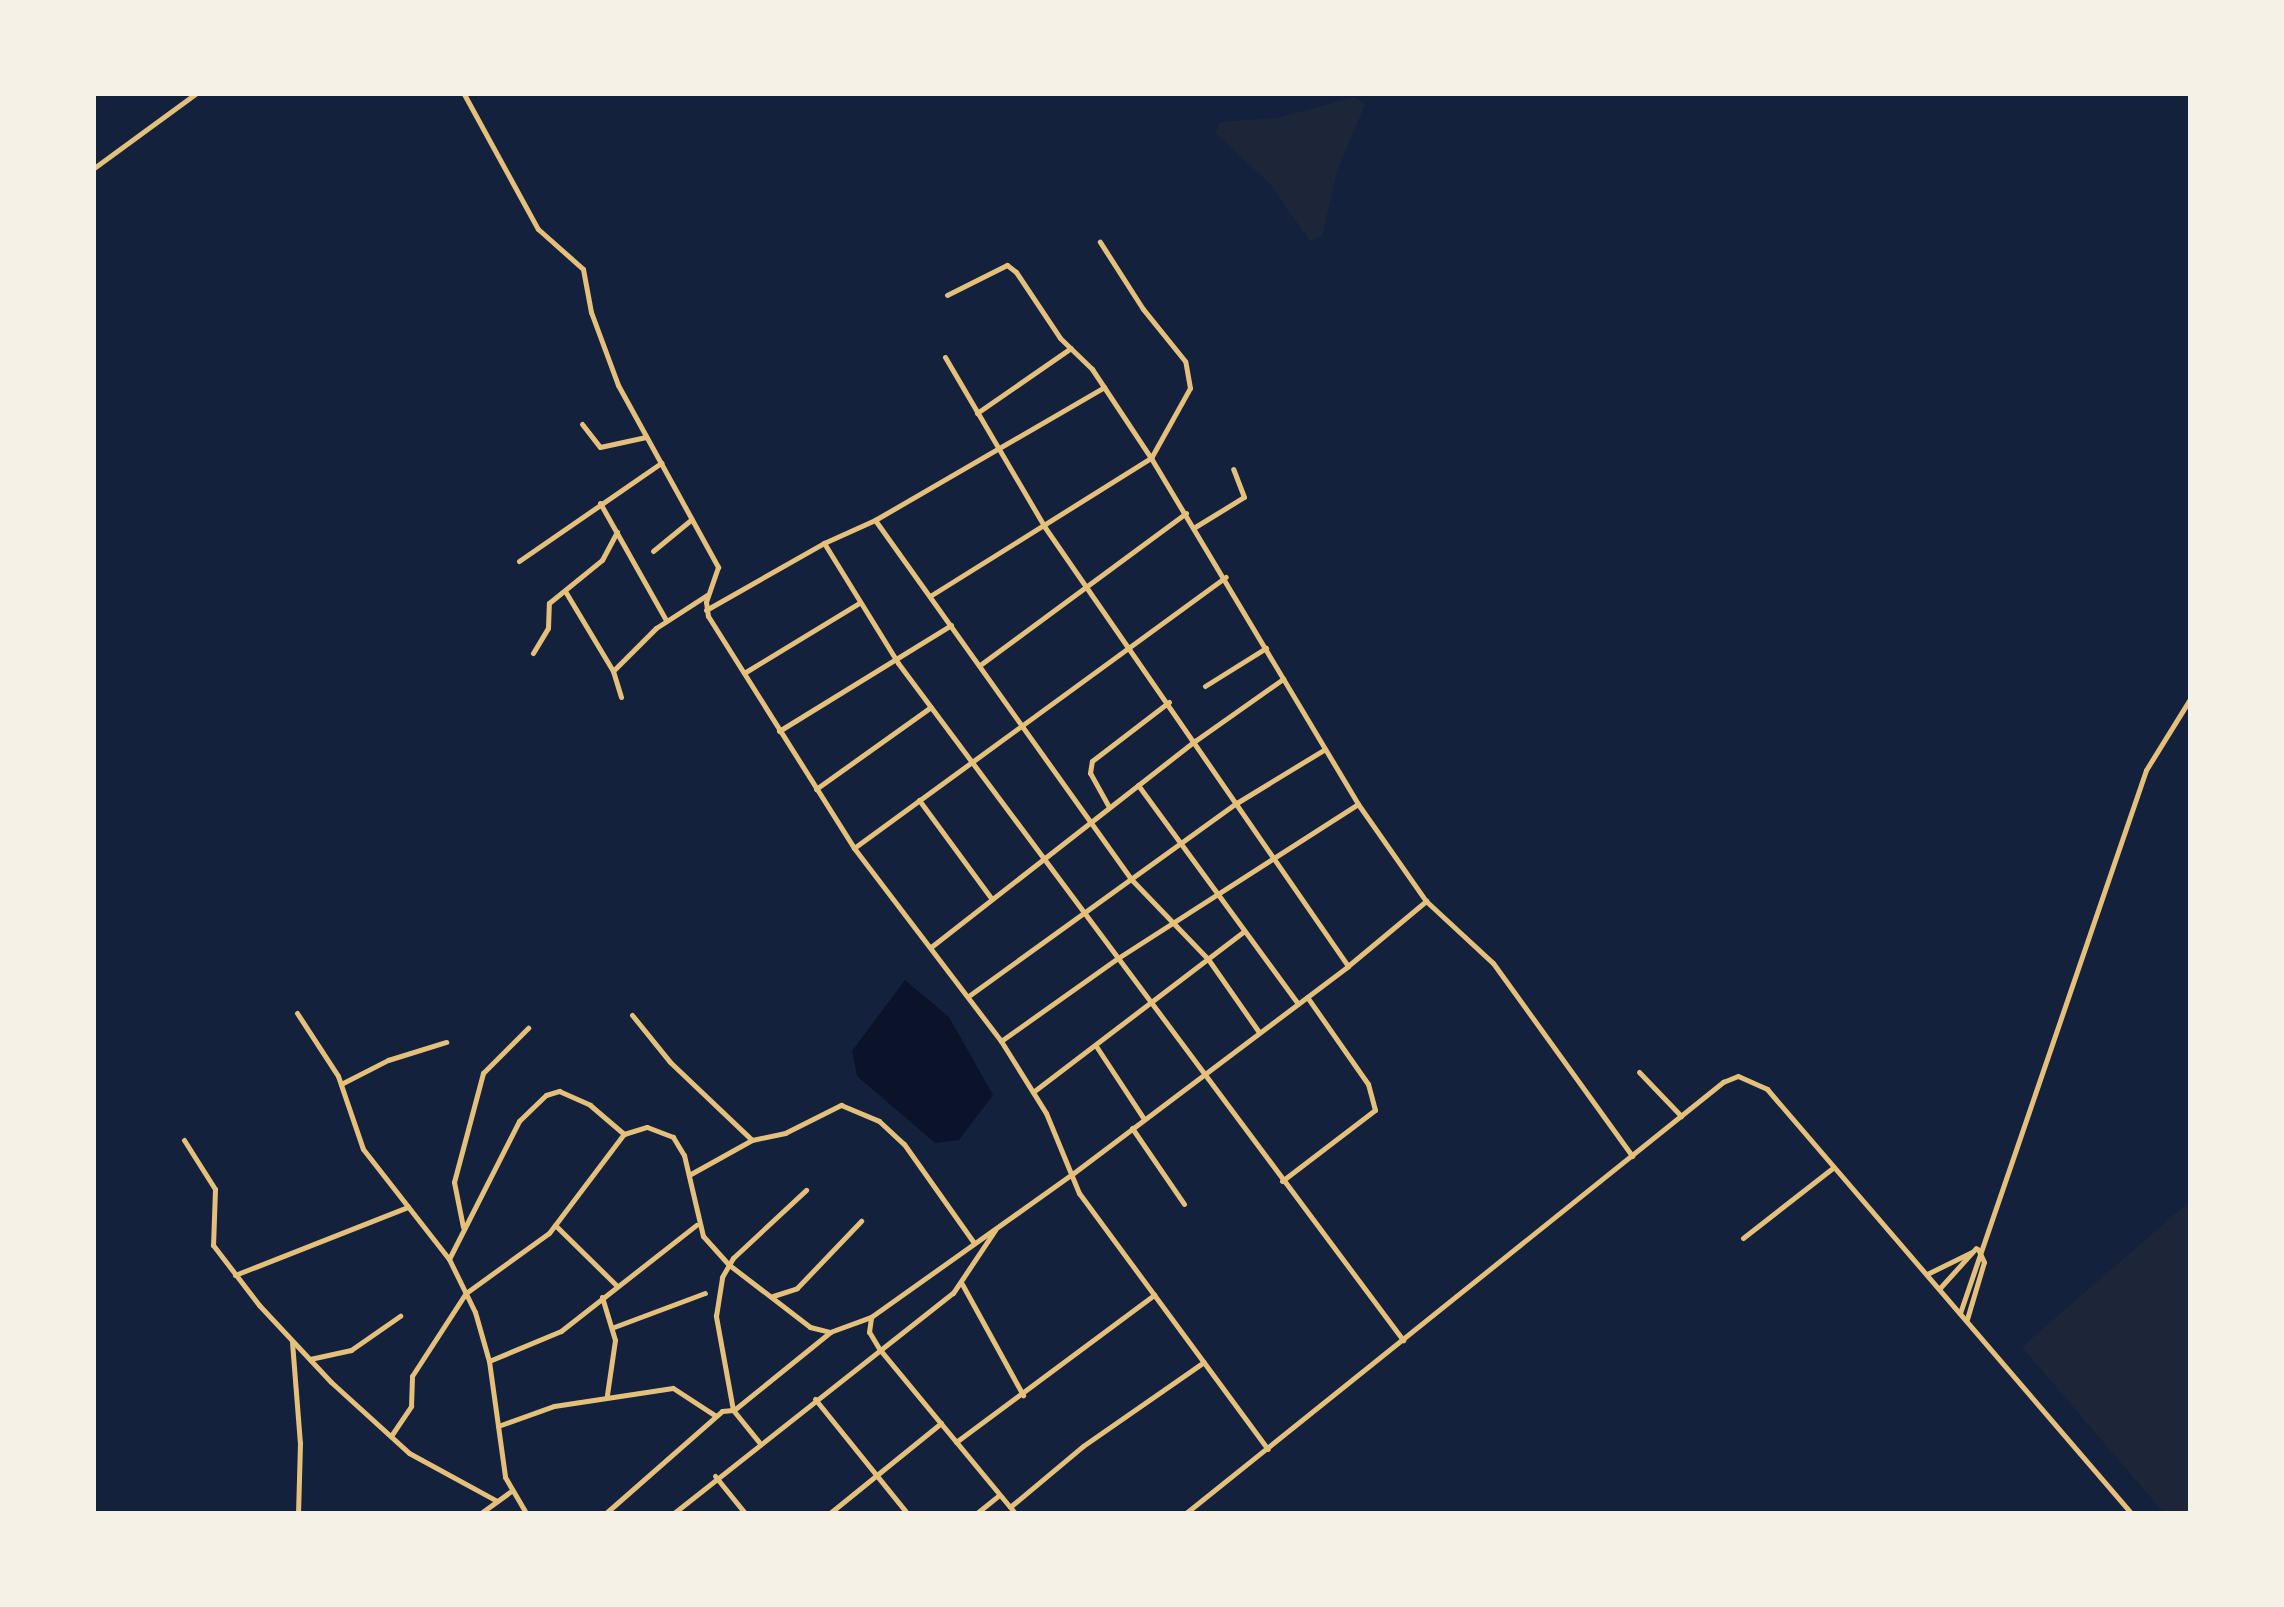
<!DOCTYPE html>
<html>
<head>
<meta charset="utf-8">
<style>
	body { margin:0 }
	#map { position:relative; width:2284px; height:1607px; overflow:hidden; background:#14213d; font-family:Inter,sans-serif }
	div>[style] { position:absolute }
	.green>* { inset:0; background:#1d2539 }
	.water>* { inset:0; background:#0b132b }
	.minor>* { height:5px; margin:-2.5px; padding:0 2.5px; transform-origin:2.5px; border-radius:2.5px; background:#e5c07b }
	span { translate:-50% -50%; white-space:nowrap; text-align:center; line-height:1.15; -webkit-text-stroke:7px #f6f1e7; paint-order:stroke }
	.frame { position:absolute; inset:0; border:96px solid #f6f1e7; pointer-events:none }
</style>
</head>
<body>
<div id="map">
	<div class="green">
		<div style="clip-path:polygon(1355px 97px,1365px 105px,1338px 168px,1322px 236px,1310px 241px,1271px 185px,1216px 133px,1220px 122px,1277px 118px)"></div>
		<div style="clip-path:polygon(2190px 1201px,2190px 1513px,2164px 1513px,2022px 1347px)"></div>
	</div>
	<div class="water">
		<div style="clip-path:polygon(905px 980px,949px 1017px,993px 1095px,959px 1140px,935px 1143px,857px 1076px,852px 1051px)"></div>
	</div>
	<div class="minor">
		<div style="left:464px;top:94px;width:154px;rotate:61.3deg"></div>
		<div style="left:538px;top:229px;width:60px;rotate:41.6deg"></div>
		<div style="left:583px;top:269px;width:44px;rotate:79.5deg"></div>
		<div style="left:591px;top:312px;width:78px;rotate:69.7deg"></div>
		<div style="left:618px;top:385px;width:208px;rotate:61.2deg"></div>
		<div style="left:718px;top:567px;width:37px;rotate:109deg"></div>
		<div style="left:706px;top:602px;width:14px;rotate:82deg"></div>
		<div style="left:708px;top:616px;width:274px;rotate:57.8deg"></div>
		<div style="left:854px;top:848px;width:243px;rotate:52.7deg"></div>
		<div style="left:1001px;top:1041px;width:85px;rotate:58deg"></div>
		<div style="left:1046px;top:1113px;width:87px;rotate:67.6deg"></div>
		<div style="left:1079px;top:1193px;width:318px;rotate:53.6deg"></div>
		<div style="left:94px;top:168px;width:125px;rotate:-36.2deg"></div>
		<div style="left:947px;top:295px;width:67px;rotate:-26.6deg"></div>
		<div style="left:1007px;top:265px;width:11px;rotate:38deg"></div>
		<div style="left:1016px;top:272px;width:79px;rotate:56.3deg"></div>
		<div style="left:1060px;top:338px;width:45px;rotate:44.1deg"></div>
		<div style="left:1092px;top:369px;width:107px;rotate:56.5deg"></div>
		<div style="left:1151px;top:458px;width:403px;rotate:59.1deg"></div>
		<div style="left:1358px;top:804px;width:118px;rotate:55deg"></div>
		<div style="left:1426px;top:901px;width:91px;rotate:42.8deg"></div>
		<div style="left:1493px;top:963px;width:238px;rotate:54.2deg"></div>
		<div style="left:945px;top:357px;width:196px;rotate:59.6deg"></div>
		<div style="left:1044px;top:526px;width:535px;rotate:55.36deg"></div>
		<div style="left:977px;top:413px;width:114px;rotate:-34.7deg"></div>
		<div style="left:582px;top:424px;width:29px;rotate:52deg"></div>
		<div style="left:600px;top:447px;width:47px;rotate:-12.3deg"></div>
		<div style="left:600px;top:503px;width:134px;rotate:60.6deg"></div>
		<div style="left:875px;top:520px;width:441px;rotate:54.5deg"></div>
		<div style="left:1131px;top:879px;width:111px;rotate:46.1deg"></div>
		<div style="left:1208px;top:959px;width:89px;rotate:55.1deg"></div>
		<div style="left:1195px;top:527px;width:57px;rotate:-31.5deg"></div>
		<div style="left:1244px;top:497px;width:30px;rotate:-111deg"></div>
		<div style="left:824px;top:543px;width:141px;rotate:58.3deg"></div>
		<div style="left:898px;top:663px;width:845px;rotate:53.28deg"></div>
		<div style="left:653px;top:551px;width:50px;rotate:-39.4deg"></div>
		<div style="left:519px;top:561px;width:173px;rotate:-34.6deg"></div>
		<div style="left:565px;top:591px;width:93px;rotate:59deg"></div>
		<div style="left:930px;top:596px;width:261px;rotate:-32deg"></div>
		<div style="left:1151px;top:458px;width:80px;rotate:-60.9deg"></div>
		<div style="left:1190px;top:388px;width:27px;rotate:-100deg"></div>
		<div style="left:1185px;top:361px;width:67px;rotate:-128.9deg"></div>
		<div style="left:1143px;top:309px;width:80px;rotate:-122.7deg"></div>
		<div style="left:706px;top:610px;width:136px;rotate:-29.6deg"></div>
		<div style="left:824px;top:543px;width:56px;rotate:-24.3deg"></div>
		<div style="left:875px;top:520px;width:265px;rotate:-30.1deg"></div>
		<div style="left:533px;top:653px;width:29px;rotate:-59deg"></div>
		<div style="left:548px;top:628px;width:25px;rotate:-88deg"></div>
		<div style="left:549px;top:603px;width:68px;rotate:-39.1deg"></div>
		<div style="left:602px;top:560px;width:32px;rotate:-62deg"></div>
		<div style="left:980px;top:665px;width:256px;rotate:-36.4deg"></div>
		<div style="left:744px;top:673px;width:135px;rotate:-31.3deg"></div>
		<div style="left:1205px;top:686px;width:72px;rotate:-31.9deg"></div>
		<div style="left:621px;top:697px;width:27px;rotate:-107deg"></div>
		<div style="left:613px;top:671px;width:61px;rotate:-45deg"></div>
		<div style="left:656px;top:628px;width:61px;rotate:-32.9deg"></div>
		<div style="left:779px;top:731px;width:202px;rotate:-31.6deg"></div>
		<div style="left:1138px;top:785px;width:271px;rotate:53.8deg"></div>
		<div style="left:816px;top:789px;width:141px;rotate:-35.5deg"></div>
		<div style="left:919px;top:800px;width:122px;rotate:53.7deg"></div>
		<div style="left:1109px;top:807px;width:39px;rotate:-119deg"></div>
		<div style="left:1090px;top:773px;width:12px;rotate:-81deg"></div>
		<div style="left:1092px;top:761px;width:97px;rotate:-37.5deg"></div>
		<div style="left:854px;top:848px;width:460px;rotate:-36.1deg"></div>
		<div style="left:931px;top:947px;width:335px;rotate:-38deg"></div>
		<div style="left:1195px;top:741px;width:108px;rotate:-35.2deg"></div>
		<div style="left:970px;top:995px;width:327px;rotate:-35.8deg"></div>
		<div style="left:1235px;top:804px;width:105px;rotate:-31.4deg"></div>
		<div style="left:297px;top:1013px;width:75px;rotate:56.9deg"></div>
		<div style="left:338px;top:1076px;width:77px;rotate:71.1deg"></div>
		<div style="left:363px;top:1149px;width:140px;rotate:52deg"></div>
		<div style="left:449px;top:1259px;width:59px;rotate:63.9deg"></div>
		<div style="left:475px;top:1312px;width:51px;rotate:74.1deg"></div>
		<div style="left:489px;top:1361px;width:117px;rotate:82.1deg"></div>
		<div style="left:505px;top:1477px;width:42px;rotate:59.7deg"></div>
		<div style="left:632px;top:1015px;width:60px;rotate:51deg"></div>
		<div style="left:670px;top:1062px;width:113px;rotate:43.6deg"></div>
		<div style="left:1001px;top:1041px;width:143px;rotate:-35.4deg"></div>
		<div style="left:1118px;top:958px;width:285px;rotate:-32.7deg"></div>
		<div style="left:1096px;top:1046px;width:87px;rotate:56.7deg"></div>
		<div style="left:1639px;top:1072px;width:61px;rotate:46.3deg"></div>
		<div style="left:341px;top:1084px;width:53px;rotate:-27.1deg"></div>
		<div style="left:388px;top:1060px;width:61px;rotate:-17.2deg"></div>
		<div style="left:1033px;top:1092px;width:264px;rotate:-37.3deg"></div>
		<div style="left:1132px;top:1128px;width:92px;rotate:55.6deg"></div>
		<div style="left:184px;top:1140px;width:58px;rotate:57.7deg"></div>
		<div style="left:215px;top:1189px;width:56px;rotate:92deg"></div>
		<div style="left:213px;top:1245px;width:76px;rotate:52.5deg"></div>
		<div style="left:259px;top:1305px;width:105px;rotate:46.9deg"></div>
		<div style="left:331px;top:1382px;width:105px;rotate:42.3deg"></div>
		<div style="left:409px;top:1453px;width:100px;rotate:28.6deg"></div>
		<div style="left:689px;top:1175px;width:72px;rotate:-29.1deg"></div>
		<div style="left:752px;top:1140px;width:34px;rotate:-12deg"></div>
		<div style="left:785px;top:1133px;width:63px;rotate:-26.6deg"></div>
		<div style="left:841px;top:1105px;width:41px;rotate:22.8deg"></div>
		<div style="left:879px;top:1121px;width:34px;rotate:43deg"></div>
		<div style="left:904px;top:1144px;width:121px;rotate:54.7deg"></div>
		<div style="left:1282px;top:1181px;width:117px;rotate:-37.4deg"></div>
		<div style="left:1375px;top:1110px;width:27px;rotate:-105deg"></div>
		<div style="left:1368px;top:1084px;width:106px;rotate:-125deg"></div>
		<div style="left:555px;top:1225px;width:87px;rotate:44.5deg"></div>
		<div style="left:463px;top:1227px;width:46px;rotate:-101.3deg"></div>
		<div style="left:454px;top:1182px;width:113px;rotate:-75.1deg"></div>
		<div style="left:483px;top:1073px;width:64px;rotate:-45deg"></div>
		<div style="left:1743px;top:1238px;width:115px;rotate:-38deg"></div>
		<div style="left:449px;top:1259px;width:155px;rotate:-63.1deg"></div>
		<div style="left:519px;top:1121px;width:37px;rotate:-44deg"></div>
		<div style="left:546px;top:1095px;width:14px;rotate:-17deg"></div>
		<div style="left:559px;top:1091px;width:34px;rotate:24deg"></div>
		<div style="left:590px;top:1105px;width:45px;rotate:40.5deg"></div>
		<div style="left:624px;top:1134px;width:24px;rotate:-17deg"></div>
		<div style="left:647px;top:1127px;width:28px;rotate:21deg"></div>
		<div style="left:673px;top:1137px;width:21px;rotate:59deg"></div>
		<div style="left:684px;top:1155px;width:83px;rotate:76.8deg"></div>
		<div style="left:703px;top:1236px;width:38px;rotate:48deg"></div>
		<div style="left:728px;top:1264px;width:103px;rotate:37.5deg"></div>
		<div style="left:810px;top:1327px;width:21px;rotate:14deg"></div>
		<div style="left:830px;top:1332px;width:44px;rotate:-20.1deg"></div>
		<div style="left:1927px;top:1274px;width:50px;rotate:-26.1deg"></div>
		<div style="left:235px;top:1275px;width:186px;rotate:-21.5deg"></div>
		<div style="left:962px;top:1284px;width:127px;rotate:61.2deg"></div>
		<div style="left:1939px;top:1289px;width:55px;rotate:-47.9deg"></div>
		<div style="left:773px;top:1296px;width:25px;rotate:-18deg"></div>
		<div style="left:797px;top:1288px;width:93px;rotate:-46.3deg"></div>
		<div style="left:602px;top:1297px;width:45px;rotate:73.2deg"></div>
		<div style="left:615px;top:1340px;width:56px;rotate:98.3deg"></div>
		<div style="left:1960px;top:1313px;width:574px;rotate:-71.09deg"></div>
		<div style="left:2146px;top:770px;width:84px;rotate:-58.2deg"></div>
		<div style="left:1967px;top:1319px;width:59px;rotate:-73.4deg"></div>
		<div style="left:1984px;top:1262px;width:14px;rotate:-115deg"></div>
		<div style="left:614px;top:1327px;width:97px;rotate:-20.5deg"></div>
		<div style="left:292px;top:1342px;width:101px;rotate:85.5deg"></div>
		<div style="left:300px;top:1443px;width:70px;rotate:91.6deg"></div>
		<div style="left:310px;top:1359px;width:42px;rotate:-12.4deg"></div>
		<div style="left:351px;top:1350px;width:60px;rotate:-34.8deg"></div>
		<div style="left:489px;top:1361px;width:78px;rotate:-22.6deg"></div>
		<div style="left:561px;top:1331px;width:172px;rotate:-38.1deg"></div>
		<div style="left:815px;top:1399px;width:146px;rotate:51.1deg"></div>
		<div style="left:733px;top:1410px;width:96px;rotate:-100.3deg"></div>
		<div style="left:716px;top:1316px;width:39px;rotate:-81deg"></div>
		<div style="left:722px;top:1277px;width:22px;rotate:-60deg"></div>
		<div style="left:733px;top:1258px;width:100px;rotate:-43deg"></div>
		<div style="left:734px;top:1410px;width:122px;rotate:-39deg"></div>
		<div style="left:498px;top:1426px;width:59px;rotate:-19.7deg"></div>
		<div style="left:554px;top:1406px;width:120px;rotate:-8.6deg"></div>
		<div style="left:673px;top:1388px;width:51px;rotate:33.1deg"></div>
		<div style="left:391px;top:1436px;width:36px;rotate:-56deg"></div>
		<div style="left:411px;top:1406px;width:30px;rotate:-88deg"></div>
		<div style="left:412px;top:1376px;width:99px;rotate:-57deg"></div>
		<div style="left:466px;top:1293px;width:102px;rotate:-35.9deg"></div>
		<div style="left:549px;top:1233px;width:124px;rotate:-52.9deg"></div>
		<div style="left:956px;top:1442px;width:247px;rotate:-36.6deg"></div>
		<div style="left:715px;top:1476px;width:48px;rotate:51deg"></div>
		<div style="left:1010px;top:1507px;width:95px;rotate:-39.9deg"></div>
		<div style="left:1083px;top:1446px;width:147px;rotate:-34.8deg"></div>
		<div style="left:481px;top:1513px;width:36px;rotate:-36deg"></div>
		<div style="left:606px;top:1513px;width:154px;rotate:-41.3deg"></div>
		<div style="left:722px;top:1411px;width:11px;rotate:-5deg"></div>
		<div style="left:733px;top:1410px;width:41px;rotate:50.9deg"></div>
		<div style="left:674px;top:1513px;width:355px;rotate:-38.3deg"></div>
		<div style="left:953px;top:1293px;width:76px;rotate:-56.3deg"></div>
		<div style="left:830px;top:1513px;width:143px;rotate:-39deg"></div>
		<div style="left:977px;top:1513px;width:28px;rotate:-39deg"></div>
		<div style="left:1015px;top:1513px;width:212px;rotate:-129.6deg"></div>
		<div style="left:880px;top:1350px;width:21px;rotate:-121deg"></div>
		<div style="left:869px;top:1332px;width:15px;rotate:-82deg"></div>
		<div style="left:871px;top:1317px;width:245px;rotate:-35.4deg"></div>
		<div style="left:1071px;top:1175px;width:347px;rotate:-37deg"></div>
		<div style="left:1348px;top:966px;width:102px;rotate:-39.8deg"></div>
		<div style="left:1186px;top:1513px;width:689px;rotate:-38.75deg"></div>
		<div style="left:1723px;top:1082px;width:16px;rotate:-22deg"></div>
		<div style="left:1738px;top:1076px;width:32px;rotate:24deg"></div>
		<div style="left:1767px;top:1089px;width:559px;rotate:49.35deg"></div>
	</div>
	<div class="frame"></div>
</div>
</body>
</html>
